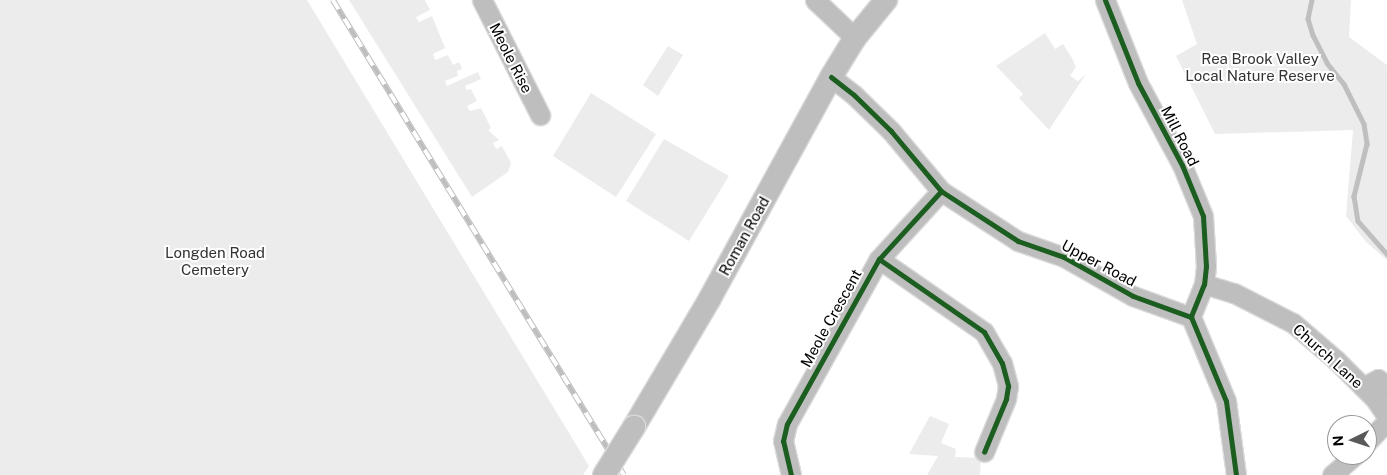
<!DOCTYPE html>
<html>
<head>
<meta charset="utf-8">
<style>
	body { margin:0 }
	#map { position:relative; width:1387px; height:475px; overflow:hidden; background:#fff; font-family:"Public Sans",sans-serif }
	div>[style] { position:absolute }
	.green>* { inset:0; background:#ececec }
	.stream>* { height:4.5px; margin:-2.25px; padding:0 2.25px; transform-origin:2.25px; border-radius:2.25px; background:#bfbfbf }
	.roads { filter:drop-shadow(1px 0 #dbdbdb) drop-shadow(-1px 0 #dbdbdb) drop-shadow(0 1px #dbdbdb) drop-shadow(0 -1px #dbdbdb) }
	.minor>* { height:19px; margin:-9.5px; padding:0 9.5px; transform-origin:9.5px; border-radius:9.5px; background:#bebebe }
	.major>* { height:22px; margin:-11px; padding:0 11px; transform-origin:11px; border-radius:11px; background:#bebebe }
	.rail>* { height:5.5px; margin-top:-2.75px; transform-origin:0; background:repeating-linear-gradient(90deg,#fff 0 11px,#bebebe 0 22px); box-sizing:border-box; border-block:1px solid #bebebe }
	.bridges { filter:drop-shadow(1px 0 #dbdbdb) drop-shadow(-1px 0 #dbdbdb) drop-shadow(0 1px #dbdbdb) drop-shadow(0 -1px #dbdbdb) }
	.major-bridge>* { height:22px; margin:-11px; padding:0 11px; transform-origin:11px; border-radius:11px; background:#bebebe }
	.cycleway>* { height:5px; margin:-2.5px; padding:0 2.5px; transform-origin:2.5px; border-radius:2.5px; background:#1b5e20 }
	span { translate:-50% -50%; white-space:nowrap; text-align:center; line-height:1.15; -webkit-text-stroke:4px #fff; paint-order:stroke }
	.street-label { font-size:15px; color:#000 }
	.park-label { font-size:15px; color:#333 }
	.north { position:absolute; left:1327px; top:415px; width:50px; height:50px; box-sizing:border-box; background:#fff; border:1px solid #999; border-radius:50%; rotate:266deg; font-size:14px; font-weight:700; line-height:20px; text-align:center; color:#000 }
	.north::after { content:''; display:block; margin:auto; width:18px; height:22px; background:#595959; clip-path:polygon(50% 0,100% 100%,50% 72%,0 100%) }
</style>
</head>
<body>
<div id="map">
	<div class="green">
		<div style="clip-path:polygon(0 0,307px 0,589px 466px,583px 475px,0 475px)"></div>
		<div style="clip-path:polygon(349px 0,425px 0,430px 10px,416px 17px,419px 22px,432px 16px,445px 48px,433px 54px,435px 60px,448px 55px,453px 65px,459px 62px,462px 69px,457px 71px,458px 76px,445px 81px,447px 86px,478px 72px,481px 79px,465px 86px,467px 90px,471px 89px,477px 101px,467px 106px,470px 111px,481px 108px,491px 128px,488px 130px,499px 140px,493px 143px,496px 149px,502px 146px,511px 163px,508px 172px,472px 197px)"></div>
		<div style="clip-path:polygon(1182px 0,1351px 0,1349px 37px,1387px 65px,1387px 260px,1366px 242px,1346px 216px,1353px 130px,1215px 134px,1176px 56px,1197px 44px)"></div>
		<div style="clip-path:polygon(1045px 33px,1055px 49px,1063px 44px,1072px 58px,1076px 67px,1070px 76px,1078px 81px,1086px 74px,1049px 130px,1019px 98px,1023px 94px,996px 66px)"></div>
		<div style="clip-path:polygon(668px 46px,683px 55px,658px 96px,643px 85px)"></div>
		<div style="clip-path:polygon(591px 93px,656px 134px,616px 197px,553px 156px)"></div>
		<div style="clip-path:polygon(664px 139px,729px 176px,689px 241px,626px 201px)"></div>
		<div style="clip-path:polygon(930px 416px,949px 424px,941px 443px,956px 449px,955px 457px,981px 458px,980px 475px,927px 475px,938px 456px,909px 454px)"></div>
	</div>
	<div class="stream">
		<div style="left:1312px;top:0;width:19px;rotate:102deg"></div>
		<div style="left:1308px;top:19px;width:17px;rotate:73deg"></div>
		<div style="left:1313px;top:35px;width:31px;rotate:63deg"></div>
		<div style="left:1327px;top:63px;width:27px;rotate:51deg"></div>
		<div style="left:1344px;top:84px;width:45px;rotate:63.4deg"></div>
		<div style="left:1364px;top:124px;width:20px;rotate:81deg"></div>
		<div style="left:1367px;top:144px;width:54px;rotate:104deg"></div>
		<div style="left:1354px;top:196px;width:25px;rotate:81deg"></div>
		<div style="left:1358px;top:221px;width:44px;rotate:48.7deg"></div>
	</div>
	<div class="roads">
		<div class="minor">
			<div style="left:482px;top:0;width:129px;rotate:63.2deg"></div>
			<div style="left:815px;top:0;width:55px;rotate:43.5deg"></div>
			<div style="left:1105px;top:0;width:89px;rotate:68.3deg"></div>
			<div style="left:1138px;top:83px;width:93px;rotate:61.8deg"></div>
			<div style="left:1182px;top:165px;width:55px;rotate:67.6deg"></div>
			<div style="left:1203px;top:216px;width:50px;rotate:86.6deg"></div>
			<div style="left:1206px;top:266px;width:18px;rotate:96deg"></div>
			<div style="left:1204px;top:284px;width:35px;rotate:112deg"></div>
			<div style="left:831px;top:77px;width:29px;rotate:38deg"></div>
			<div style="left:854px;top:95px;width:52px;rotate:44.2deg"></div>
			<div style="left:891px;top:131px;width:78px;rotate:50.2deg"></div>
			<div style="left:941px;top:191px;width:92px;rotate:33deg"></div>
			<div style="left:1018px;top:241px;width:49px;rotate:19.2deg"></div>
			<div style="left:1064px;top:257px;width:79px;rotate:29.5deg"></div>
			<div style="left:1133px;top:296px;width:62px;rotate:19.9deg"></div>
			<div style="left:1191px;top:317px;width:91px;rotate:67.4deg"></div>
			<div style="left:1226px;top:401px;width:75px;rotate:82.3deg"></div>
			<div style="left:879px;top:259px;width:128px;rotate:34.8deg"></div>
			<div style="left:984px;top:332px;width:36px;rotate:60deg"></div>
			<div style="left:1002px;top:363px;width:24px;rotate:75deg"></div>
			<div style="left:1008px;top:386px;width:13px;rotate:99deg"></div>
			<div style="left:1006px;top:399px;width:57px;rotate:112.5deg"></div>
			<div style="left:1204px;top:284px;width:31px;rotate:17deg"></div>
			<div style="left:1234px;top:293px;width:66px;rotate:27deg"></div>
			<div style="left:1293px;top:323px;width:57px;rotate:40.7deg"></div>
			<div style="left:1336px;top:360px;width:55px;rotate:45deg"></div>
			<div style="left:1375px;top:399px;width:22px;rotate:56deg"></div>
			<div style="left:1363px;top:387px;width:17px;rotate:-28deg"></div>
			<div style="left:1378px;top:379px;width:13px;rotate:45deg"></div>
			<div style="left:1367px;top:442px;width:29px;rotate:-46deg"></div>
			<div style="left:791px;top:475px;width:35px;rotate:-103deg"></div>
			<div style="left:783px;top:441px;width:17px;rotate:-77deg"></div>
			<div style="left:787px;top:424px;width:189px;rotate:-60.9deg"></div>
			<div style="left:879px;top:259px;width:92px;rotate:-47.6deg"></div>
			<div style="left:1332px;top:475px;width:30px;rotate:-41deg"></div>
		</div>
		<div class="major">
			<div style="left:634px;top:427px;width:147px;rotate:-59.4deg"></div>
			<div style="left:709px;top:300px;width:254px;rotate:-61.3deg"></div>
			<div style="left:831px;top:77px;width:46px;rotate:-58.4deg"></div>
			<div style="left:855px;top:38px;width:49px;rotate:-50.8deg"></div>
		</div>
	</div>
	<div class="rail">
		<div style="left:333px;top:0;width:557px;rotate:58.51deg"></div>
	</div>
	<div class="bridges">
		<div class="major-bridge">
			<div style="left:604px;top:475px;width:57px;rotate:-58deg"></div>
		</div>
	</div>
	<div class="cycleway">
		<div style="left:1105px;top:0;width:89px;rotate:68.3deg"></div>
		<div style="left:1138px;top:83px;width:93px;rotate:61.8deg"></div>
		<div style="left:1182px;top:165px;width:55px;rotate:67.6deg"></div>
		<div style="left:1203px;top:216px;width:50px;rotate:86.6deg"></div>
		<div style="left:1206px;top:266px;width:18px;rotate:96deg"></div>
		<div style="left:1204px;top:284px;width:35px;rotate:112deg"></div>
		<div style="left:831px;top:77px;width:29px;rotate:38deg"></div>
		<div style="left:854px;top:95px;width:52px;rotate:44.2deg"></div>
		<div style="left:891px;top:131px;width:78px;rotate:50.2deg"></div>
		<div style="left:941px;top:191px;width:92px;rotate:33deg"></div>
		<div style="left:1018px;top:241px;width:49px;rotate:19.2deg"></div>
		<div style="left:1064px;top:257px;width:79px;rotate:29.5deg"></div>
		<div style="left:1133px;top:296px;width:62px;rotate:19.9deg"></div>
		<div style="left:1191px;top:317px;width:91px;rotate:67.4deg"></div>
		<div style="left:1226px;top:401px;width:75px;rotate:82.3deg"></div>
		<div style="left:879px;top:259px;width:128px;rotate:34.8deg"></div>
		<div style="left:984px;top:332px;width:36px;rotate:60deg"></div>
		<div style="left:1002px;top:363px;width:24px;rotate:75deg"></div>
		<div style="left:1008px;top:386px;width:13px;rotate:99deg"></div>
		<div style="left:1006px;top:399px;width:57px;rotate:112.5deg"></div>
		<div style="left:791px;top:475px;width:35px;rotate:-103deg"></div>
		<div style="left:783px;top:441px;width:17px;rotate:-77deg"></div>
		<div style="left:787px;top:424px;width:189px;rotate:-60.9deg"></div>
		<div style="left:879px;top:259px;width:92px;rotate:-47.6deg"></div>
	</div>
	<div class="street-label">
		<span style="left:511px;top:58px;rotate:63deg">Meole Rise</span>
		<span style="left:1180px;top:136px;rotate:63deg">Mill Road</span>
		<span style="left:744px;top:236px;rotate:-61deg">Roman Road</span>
		<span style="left:1099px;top:263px;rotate:28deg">Upper Road</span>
		<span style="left:831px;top:318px;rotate:-61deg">Meole Crescent</span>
		<span style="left:1328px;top:356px;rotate:42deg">Church Lane</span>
	</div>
	<div class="park-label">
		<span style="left:1260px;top:67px">Rea Brook Valley<br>Local Nature Reserve</span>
		<span style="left:215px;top:261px">Longden Road<br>Cemetery</span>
	</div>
	<div class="north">N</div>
</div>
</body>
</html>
